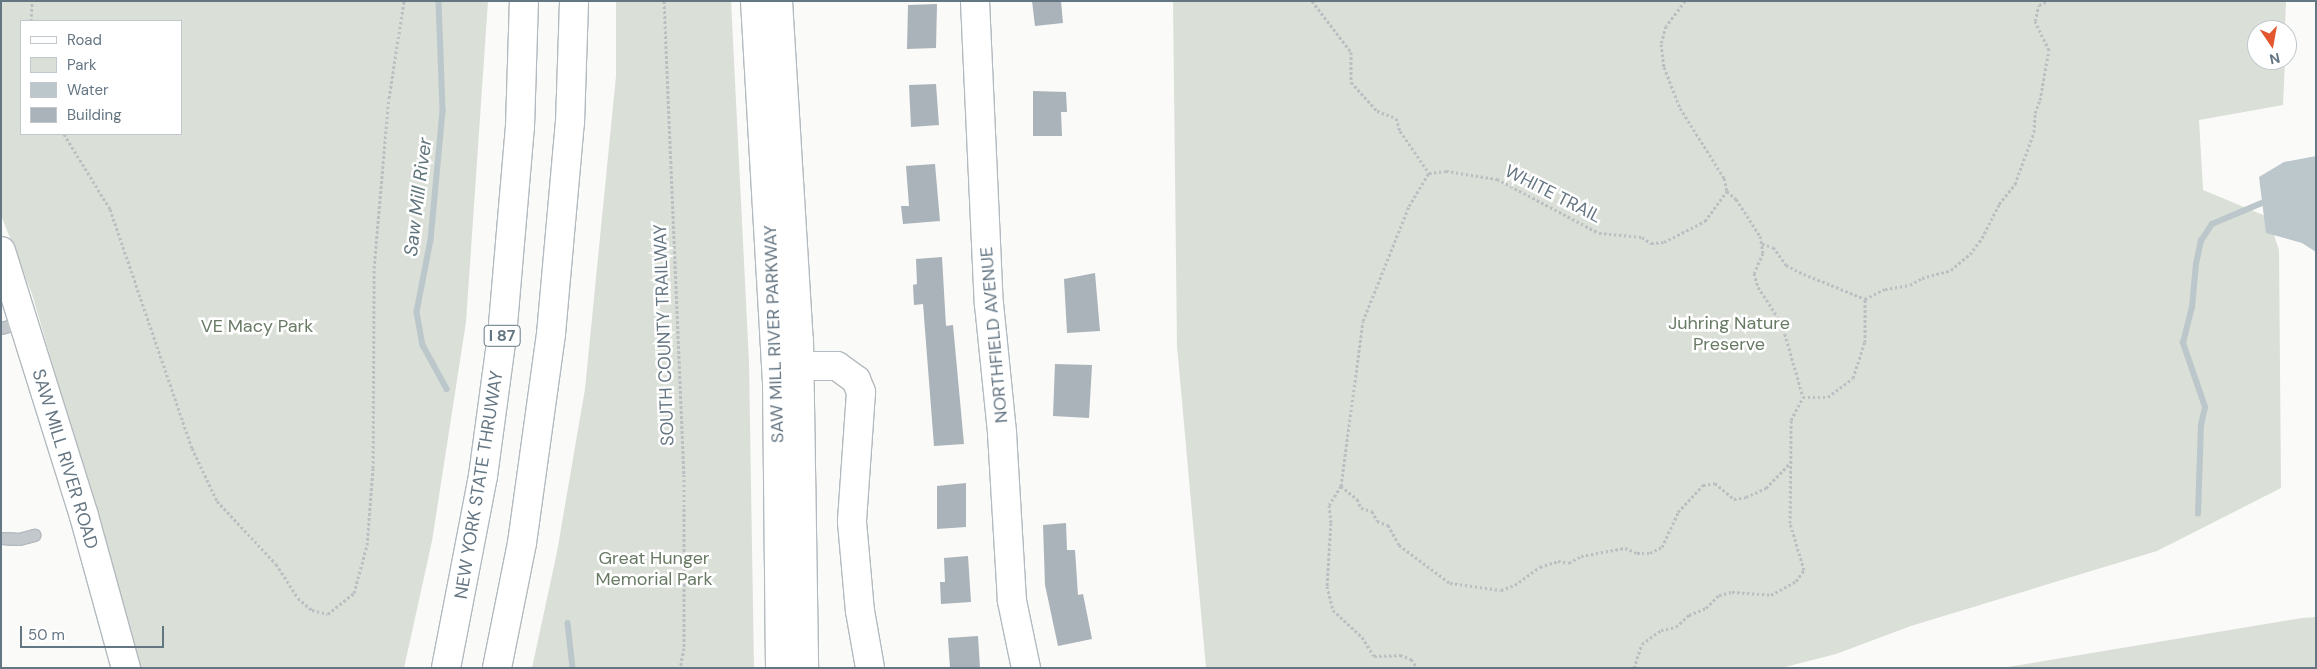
<!DOCTYPE html>
<html>
<head>
<meta charset="utf-8">
<style>
	body { margin:0 }
	#map { position:relative; width:2317px; height:669px; overflow:hidden; background:#fafaf8; font-family:"DM Sans",sans-serif }
	div>[style] { position:absolute }
	.green>* { inset:0; background:#dadfd7 }
	.water>* { inset:0; background:#bbc7cb }
	.stream>* { height:5.5px; margin:-2.75px; padding:0 2.75px; transform-origin:2.75px; border-radius:2.75px; background:#bbc7cb }
	.building>* { inset:0; background:#aab3b9 }
	.path>* { height:3px; margin-top:-1.5px; transform-origin:0; background:repeating-linear-gradient(90deg,#bbbfc2 0 2.5px,transparent 0 5px) }
	.roads { filter:drop-shadow(1px 0 #b3babf) drop-shadow(-1px 0 #b3babf) drop-shadow(0 1px #b3babf) drop-shadow(0 -1px #b3babf) }
	.lane>* { height:11px; margin:-5.5px; padding:0 5.5px; transform-origin:5.5px; border-radius:5.5px; background:#c3c8cc }
	.secondary>* { height:28px; margin:-14px; padding:0 14px; transform-origin:14px; border-radius:14px; background:#fff }
	.highway>* { height:28px; margin:-14px; padding:0 14px; transform-origin:14px; border-radius:14px; background:#fff }
	span { translate:-50% -50%; white-space:nowrap; text-align:center; line-height:1.15; -webkit-text-stroke:5px #fff; paint-order:stroke }
	.shield-label span { padding:1px 4px; background:#fff; border:1px solid; border-radius:4px; -webkit-text-stroke-width:0 }
	.shield-label { font-size:16px; color:#657683; font-weight:700 }
	.street-label { font-size:18px; color:#657683 }
	.park-label { font-size:18px; color:#687a64 }
	.water-label { font-size:19px; color:#60757c; font-style:italic }
	.frame { position:absolute; inset:0; border:2px solid #657683; pointer-events:none }
	.legend { position:absolute; left:20px; top:20px; width:162px; height:115px; box-sizing:border-box; background:#fff; border:1px solid #c1c8cd; margin:0; padding:6px 9px; list-style:none; font-size:15px; color:#657683 }
	.legend li { display:flex; align-items:center; gap:10px; height:25px }
	.legend b { width:25px; border:1px solid #c1c8cd }
	.north { position:absolute; left:2247px; top:20px; width:50px; height:50px; box-sizing:border-box; background:#fff; border:1px solid #c1c8cd; border-radius:50%; rotate:168deg; font-size:14px; font-weight:700; line-height:20px; text-align:center; color:#657683 }
	.north::after { content:''; display:block; margin:auto; width:18px; height:22px; background:#e4572e; clip-path:polygon(50% 0,100% 100%,50% 72%,0 100%) }
	.scale { position:absolute; left:20px; top:626px; width:144px; height:22px; box-sizing:border-box; border:2px solid #657683; border-top:0; padding-left:6px; font-size:15px; line-height:18px; white-space:nowrap; color:#657683; -webkit-text-stroke:4px #fff; paint-order:stroke }
</style>
</head>
<body>
<div id="map">
	<div class="green">
		<div style="clip-path:polygon(evenodd,1px 1px,488px 1px,466px 322px,432px 541px,404px 668px,141px 668px,32px 294px,1px 215px,1px 1px,21px 21px,181px 21px,181px 134px,21px 134px,21px 21px)"></div>
		<div style="clip-path:polygon(616px 1px,731px 1px,749px 362px,754px 668px,532px 668px,557px 552px,585px 389px,616px 76px)"></div>
		<div style="clip-path:polygon(1173px 1px,2286px 1px,2285px 30px,2257px 30px,2257px 60px,2285px 60px,2283px 105px,2199px 120px,2203px 190px,2268px 217px,2279px 250px,2281px 488px,2157px 551px,1911px 626px,1836px 654px,1781px 668px,1206px 668px,1177px 346px)"></div>
		<div style="clip-path:polygon(2316px 617px,2316px 668px,2002px 668px,2302px 618px)"></div>
	</div>
	<div class="water">
		<div style="clip-path:polygon(2316px 156px,2316px 252px,2302px 243px,2266px 233px,2259px 177px,2284px 162px)"></div>
	</div>
	<div class="stream">
		<div style="left:439px;top:1px;width:110px;rotate:87.9deg"></div>
		<div style="left:443px;top:111px;width:130px;rotate:95.3deg"></div>
		<div style="left:431px;top:240px;width:73px;rotate:101deg"></div>
		<div style="left:417px;top:312px;width:34px;rotate:80deg"></div>
		<div style="left:423px;top:345px;width:50px;rotate:61.4deg"></div>
		<div style="left:2198px;top:514px;width:89px;rotate:-88.1deg"></div>
		<div style="left:2201px;top:425px;width:18px;rotate:-77deg"></div>
		<div style="left:2205px;top:407px;width:68px;rotate:-109deg"></div>
		<div style="left:2183px;top:343px;width:36px;rotate:-76deg"></div>
		<div style="left:2192px;top:308px;width:44px;rotate:-84.8deg"></div>
		<div style="left:2196px;top:264px;width:24px;rotate:-78deg"></div>
		<div style="left:2201px;top:241px;width:20px;rotate:-57deg"></div>
		<div style="left:2212px;top:224px;width:54px;rotate:-22.8deg"></div>
		<div style="left:568px;top:623px;width:45px;rotate:83.7deg"></div>
	</div>
	<div class="building">
		<div style="clip-path:polygon(1032px 1px,1061px 1px,1063px 23px,1035px 26px)"></div>
		<div style="clip-path:polygon(937px 4px,936px 48px,907px 49px,908px 5px)"></div>
		<div style="clip-path:polygon(936px 84px,939px 125px,911px 127px,909px 85px)"></div>
		<div style="clip-path:polygon(1033px 91px,1066px 92px,1067px 112px,1061px 112px,1062px 136px,1033px 136px)"></div>
		<div style="clip-path:polygon(935px 164px,940px 221px,903px 224px,901px 206px,909px 206px,906px 166px)"></div>
		<div style="clip-path:polygon(942px 257px,946px 326px,953px 325px,964px 444px,934px 446px,923px 304px,914px 305px,913px 285px,917px 284px,916px 259px)"></div>
		<div style="clip-path:polygon(1095px 273px,1100px 331px,1067px 333px,1064px 279px)"></div>
		<div style="clip-path:polygon(1055px 364px,1092px 365px,1089px 418px,1053px 416px)"></div>
		<div style="clip-path:polygon(966px 483px,966px 527px,937px 529px,937px 486px)"></div>
		<div style="clip-path:polygon(1066px 523px,1067px 550px,1075px 550px,1078px 595px,1083px 594px,1092px 639px,1058px 646px,1045px 585px,1043px 525px)"></div>
		<div style="clip-path:polygon(968px 556px,971px 602px,941px 604px,940px 582px,945px 582px,944px 558px)"></div>
		<div style="clip-path:polygon(978px 636px,980px 668px,950px 668px,948px 638px)"></div>
	</div>
	<div class="path">
		<div style="left:664px;top:1px;width:473px;rotate:87.6deg"></div>
		<div style="left:684px;top:474px;width:174px;rotate:90deg"></div>
		<div style="left:684px;top:648px;width:20px;rotate:101deg"></div>
		<div style="left:1312px;top:1px;width:64px;rotate:52.6deg"></div>
		<div style="left:1351px;top:52px;width:30px;rotate:90deg"></div>
		<div style="left:1351px;top:82px;width:39px;rotate:48deg"></div>
		<div style="left:1377px;top:111px;width:20px;rotate:20deg"></div>
		<div style="left:1396px;top:118px;width:14px;rotate:73deg"></div>
		<div style="left:1400px;top:131px;width:51px;rotate:55.4deg"></div>
		<div style="left:1685px;top:1px;width:31px;rotate:127deg"></div>
		<div style="left:1666px;top:26px;width:19px;rotate:106deg"></div>
		<div style="left:1661px;top:44px;width:23px;rotate:83deg"></div>
		<div style="left:1664px;top:67px;width:44px;rotate:68.7deg"></div>
		<div style="left:1680px;top:108px;width:83px;rotate:57.8deg"></div>
		<div style="left:1724px;top:178px;width:13px;rotate:77deg"></div>
		<div style="left:31px;top:21px;width:20px;rotate:-87deg"></div>
		<div style="left:64px;top:134px;width:88px;rotate:58.5deg"></div>
		<div style="left:110px;top:209px;width:253px;rotate:71.1deg"></div>
		<div style="left:192px;top:448px;width:59px;rotate:64.7deg"></div>
		<div style="left:217px;top:501px;width:86px;rotate:46.9deg"></div>
		<div style="left:276px;top:564px;width:40px;rotate:57.1deg"></div>
		<div style="left:298px;top:598px;width:18px;rotate:41deg"></div>
		<div style="left:312px;top:610px;width:16px;rotate:14deg"></div>
		<div style="left:328px;top:614px;width:33px;rotate:-39deg"></div>
		<div style="left:354px;top:593px;width:50px;rotate:-74.8deg"></div>
		<div style="left:367px;top:545px;width:77px;rotate:-85.5deg"></div>
		<div style="left:373px;top:468px;width:200px;rotate:-89.7deg"></div>
		<div style="left:374px;top:268px;width:171px;rotate:-85deg"></div>
		<div style="left:389px;top:98px;width:98px;rotate:-81.2deg"></div>
		<div style="left:1727px;top:191px;width:12px;rotate:42deg"></div>
		<div style="left:1736px;top:199px;width:44px;rotate:57deg"></div>
		<div style="left:1760px;top:236px;width:17px;rotate:80deg"></div>
		<div style="left:1763px;top:253px;width:22px;rotate:114deg"></div>
		<div style="left:1754px;top:273px;width:15px;rotate:74deg"></div>
		<div style="left:1758px;top:287px;width:44px;rotate:57deg"></div>
		<div style="left:1782px;top:324px;width:76px;rotate:74deg"></div>
		<div style="left:1762px;top:244px;width:11px;rotate:15deg"></div>
		<div style="left:1773px;top:247px;width:22px;rotate:54deg"></div>
		<div style="left:1786px;top:265px;width:15px;rotate:28deg"></div>
		<div style="left:1799px;top:272px;width:71px;rotate:22.2deg"></div>
		<div style="left:1865px;top:299px;width:22px;rotate:-27deg"></div>
		<div style="left:1885px;top:289px;width:25px;rotate:-9deg"></div>
		<div style="left:1910px;top:285px;width:14px;rotate:-30deg"></div>
		<div style="left:1922px;top:278px;width:30px;rotate:-15deg"></div>
		<div style="left:1951px;top:270px;width:25px;rotate:-40deg"></div>
		<div style="left:1970px;top:254px;width:20px;rotate:-53deg"></div>
		<div style="left:1982px;top:238px;width:38px;rotate:-63deg"></div>
		<div style="left:1999px;top:204px;width:26px;rotate:-51deg"></div>
		<div style="left:2015px;top:184px;width:55px;rotate:-69.9deg"></div>
		<div style="left:2034px;top:132px;width:19px;rotate:-87deg"></div>
		<div style="left:2035px;top:113px;width:14px;rotate:-69deg"></div>
		<div style="left:2040px;top:100px;width:51px;rotate:-79.8deg"></div>
		<div style="left:2049px;top:50px;width:32px;rotate:-116deg"></div>
		<div style="left:2035px;top:21px;width:16px;rotate:-76deg"></div>
		<div style="left:2039px;top:5px;width:10px;rotate:-24deg"></div>
		<div style="left:1803px;top:397px;width:25px"></div>
		<div style="left:1828px;top:397px;width:31px;rotate:-37deg"></div>
		<div style="left:1853px;top:378px;width:38px;rotate:-72deg"></div>
		<div style="left:1865px;top:342px;width:43px;rotate:-90deg"></div>
		<div style="left:1341px;top:486px;width:166px;rotate:-82.4deg"></div>
		<div style="left:1363px;top:321px;width:124px;rotate:-68.2deg"></div>
		<div style="left:1409px;top:206px;width:39px;rotate:-59deg"></div>
		<div style="left:1429px;top:173px;width:17px;rotate:-7deg"></div>
		<div style="left:1446px;top:171px;width:52px;rotate:8.9deg"></div>
		<div style="left:1497px;top:179px;width:115px;rotate:27.9deg"></div>
		<div style="left:1599px;top:233px;width:43px;rotate:5.3deg"></div>
		<div style="left:1642px;top:237px;width:11px;rotate:34deg"></div>
		<div style="left:1651px;top:243px;width:13px;rotate:-4deg"></div>
		<div style="left:1664px;top:242px;width:46px;rotate:-27.1deg"></div>
		<div style="left:1705px;top:221px;width:37px;rotate:-54deg"></div>
		<div style="left:1341px;top:486px;width:21px;rotate:39deg"></div>
		<div style="left:1357px;top:499px;width:10px;rotate:66deg"></div>
		<div style="left:1361px;top:508px;width:11px;rotate:15deg"></div>
		<div style="left:1372px;top:511px;width:11px;rotate:63deg"></div>
		<div style="left:1377px;top:521px;width:12px;rotate:20deg"></div>
		<div style="left:1388px;top:525px;width:23px;rotate:61deg"></div>
		<div style="left:1399px;top:545px;width:64px;rotate:36.7deg"></div>
		<div style="left:1450px;top:583px;width:51px;rotate:7.8deg"></div>
		<div style="left:1501px;top:590px;width:15px;rotate:-20deg"></div>
		<div style="left:1515px;top:585px;width:31px;rotate:-36deg"></div>
		<div style="left:1540px;top:567px;width:19px;rotate:-18deg"></div>
		<div style="left:1558px;top:561px;width:11px;rotate:10deg"></div>
		<div style="left:1569px;top:563px;width:14px;rotate:-30deg"></div>
		<div style="left:1581px;top:556px;width:45px;rotate:-10.3deg"></div>
		<div style="left:1625px;top:548px;width:13px;rotate:23deg"></div>
		<div style="left:1637px;top:553px;width:13px"></div>
		<div style="left:1650px;top:553px;width:13px;rotate:-27deg"></div>
		<div style="left:1662px;top:547px;width:38px;rotate:-65deg"></div>
		<div style="left:1678px;top:512px;width:37px;rotate:-47deg"></div>
		<div style="left:1703px;top:485px;width:12px;rotate:-9deg"></div>
		<div style="left:1715px;top:483px;width:25px;rotate:40deg"></div>
		<div style="left:1734px;top:499px;width:12px;rotate:-9deg"></div>
		<div style="left:1746px;top:497px;width:22px;rotate:-24deg"></div>
		<div style="left:1766px;top:488px;width:37px;rotate:-46deg"></div>
		<div style="left:1341px;top:486px;width:22px;rotate:122deg"></div>
		<div style="left:1329px;top:505px;width:18px;rotate:84deg"></div>
		<div style="left:1331px;top:523px;width:63px;rotate:93.6deg"></div>
		<div style="left:1327px;top:586px;width:25px;rotate:76deg"></div>
		<div style="left:1333px;top:610px;width:40px;rotate:43deg"></div>
		<div style="left:1362px;top:637px;width:22px;rotate:58deg"></div>
		<div style="left:1374px;top:656px;width:26px;rotate:-2deg"></div>
		<div style="left:1400px;top:655px;width:12px;rotate:20deg"></div>
		<div style="left:1411px;top:659px;width:11px;rotate:56deg"></div>
		<div style="left:1634px;top:668px;width:25px;rotate:-72deg"></div>
		<div style="left:1642px;top:644px;width:24px;rotate:-36deg"></div>
		<div style="left:1661px;top:630px;width:15px;rotate:-11deg"></div>
		<div style="left:1676px;top:627px;width:18px;rotate:-43deg"></div>
		<div style="left:1689px;top:615px;width:18px;rotate:-22deg"></div>
		<div style="left:1706px;top:608px;width:18px;rotate:-45deg"></div>
		<div style="left:1719px;top:595px;width:13px;rotate:-13deg"></div>
		<div style="left:1732px;top:592px;width:39px;rotate:4deg"></div>
		<div style="left:1771px;top:595px;width:29px;rotate:-29deg"></div>
		<div style="left:1796px;top:581px;width:14px;rotate:-54deg"></div>
		<div style="left:1804px;top:570px;width:49px;rotate:-106.6deg"></div>
		<div style="left:1790px;top:523px;width:103px;rotate:-89.4deg"></div>
		<div style="left:1791px;top:420px;width:26px;rotate:-62deg"></div>
	</div>
	<div class="roads">
		<div class="lane">
			<div style="left:1px;top:328px;width:23px;rotate:-15deg"></div>
			<div style="left:1px;top:538px;width:18px;rotate:3deg"></div>
			<div style="left:19px;top:539px;width:16px;rotate:-15deg"></div>
		</div>
		<div class="secondary">
			<div style="left:975px;top:1px;width:303px;rotate:87.4deg"></div>
			<div style="left:989px;top:304px;width:130px;rotate:84.2deg"></div>
			<div style="left:1002px;top:433px;width:168px;rotate:86.6deg"></div>
			<div style="left:1012px;top:601px;width:68px;rotate:78.2deg"></div>
			<div style="left:1px;top:251px;width:278px;rotate:72.6deg"></div>
			<div style="left:84px;top:516px;width:158px;rotate:74.6deg"></div>
			<div style="left:800px;top:366px;width:37px"></div>
			<div style="left:837px;top:366px;width:24px;rotate:36deg"></div>
			<div style="left:856px;top:380px;width:13px;rotate:67deg"></div>
			<div style="left:861px;top:392px;width:130px;rotate:94deg"></div>
			<div style="left:852px;top:522px;width:89px;rotate:84.9deg"></div>
			<div style="left:860px;top:611px;width:58px;rotate:80deg"></div>
		</div>
		<div class="highway">
			<div style="left:755px;top:1px;width:380px;rotate:86.7deg"></div>
			<div style="left:777px;top:380px;width:288px;rotate:89.4deg"></div>
			<div style="left:778px;top:1px;width:340px;rotate:86.5deg"></div>
			<div style="left:799px;top:340px;width:328px;rotate:89.1deg"></div>
			<div style="left:446px;top:668px;width:196px;rotate:-79.1deg"></div>
			<div style="left:483px;top:476px;width:141px;rotate:-82.3deg"></div>
			<div style="left:502px;top:336px;width:210px;rotate:-85.1deg"></div>
			<div style="left:520px;top:127px;width:126px;rotate:-88.2deg"></div>
			<div style="left:497px;top:668px;width:127px;rotate:-78.7deg"></div>
			<div style="left:522px;top:543px;width:211px;rotate:-82.1deg"></div>
			<div style="left:551px;top:334px;width:212px;rotate:-84.9deg"></div>
			<div style="left:570px;top:123px;width:122px;rotate:-88.1deg"></div>
		</div>
	</div>
	<div class="shield-label">
		<span style="left:502px;top:336px">I 87</span>
	</div>
	<div class="street-label">
		<span style="left:1553px;top:194px;rotate:27deg">WHITE TRAIL</span>
		<span style="left:774px;top:334px;rotate:-92deg">SAW MILL RIVER PARKWAY</span>
		<span style="left:664px;top:335px;rotate:-92deg">SOUTH COUNTY TRAILWAY</span>
		<span style="left:994px;top:335px;rotate:-95deg">NORTHFIELD AVENUE</span>
		<span style="left:65px;top:459px;rotate:73deg">SAW MILL RIVER ROAD</span>
		<span style="left:479px;top:485px;rotate:-81deg">NEW YORK STATE THRUWAY</span>
	</div>
	<div class="park-label">
		<span style="left:1729px;top:334px">Juhring Nature<br>Preserve</span>
		<span style="left:257px;top:326px">VE Macy Park</span>
		<span style="left:654px;top:569px">Great Hunger<br>Memorial Park</span>
	</div>
	<div class="water-label">
		<span style="left:418px;top:197px;rotate:-83deg">Saw Mill River</span>
	</div>
	<div class="frame"></div>
	<ul class="legend">
	<li><b style="height:6px;background:#fff"></b>Road</li>
	<li><b style="height:14px;background:#dadfd7"></b>Park</li>
	<li><b style="height:14px;background:#bbc7cb"></b>Water</li>
	<li><b style="height:14px;background:#aab3b9"></b>Building</li>
	</ul>
	<div class="north">N</div>
	<div class="scale">50 m</div>
</div>
</body>
</html>
